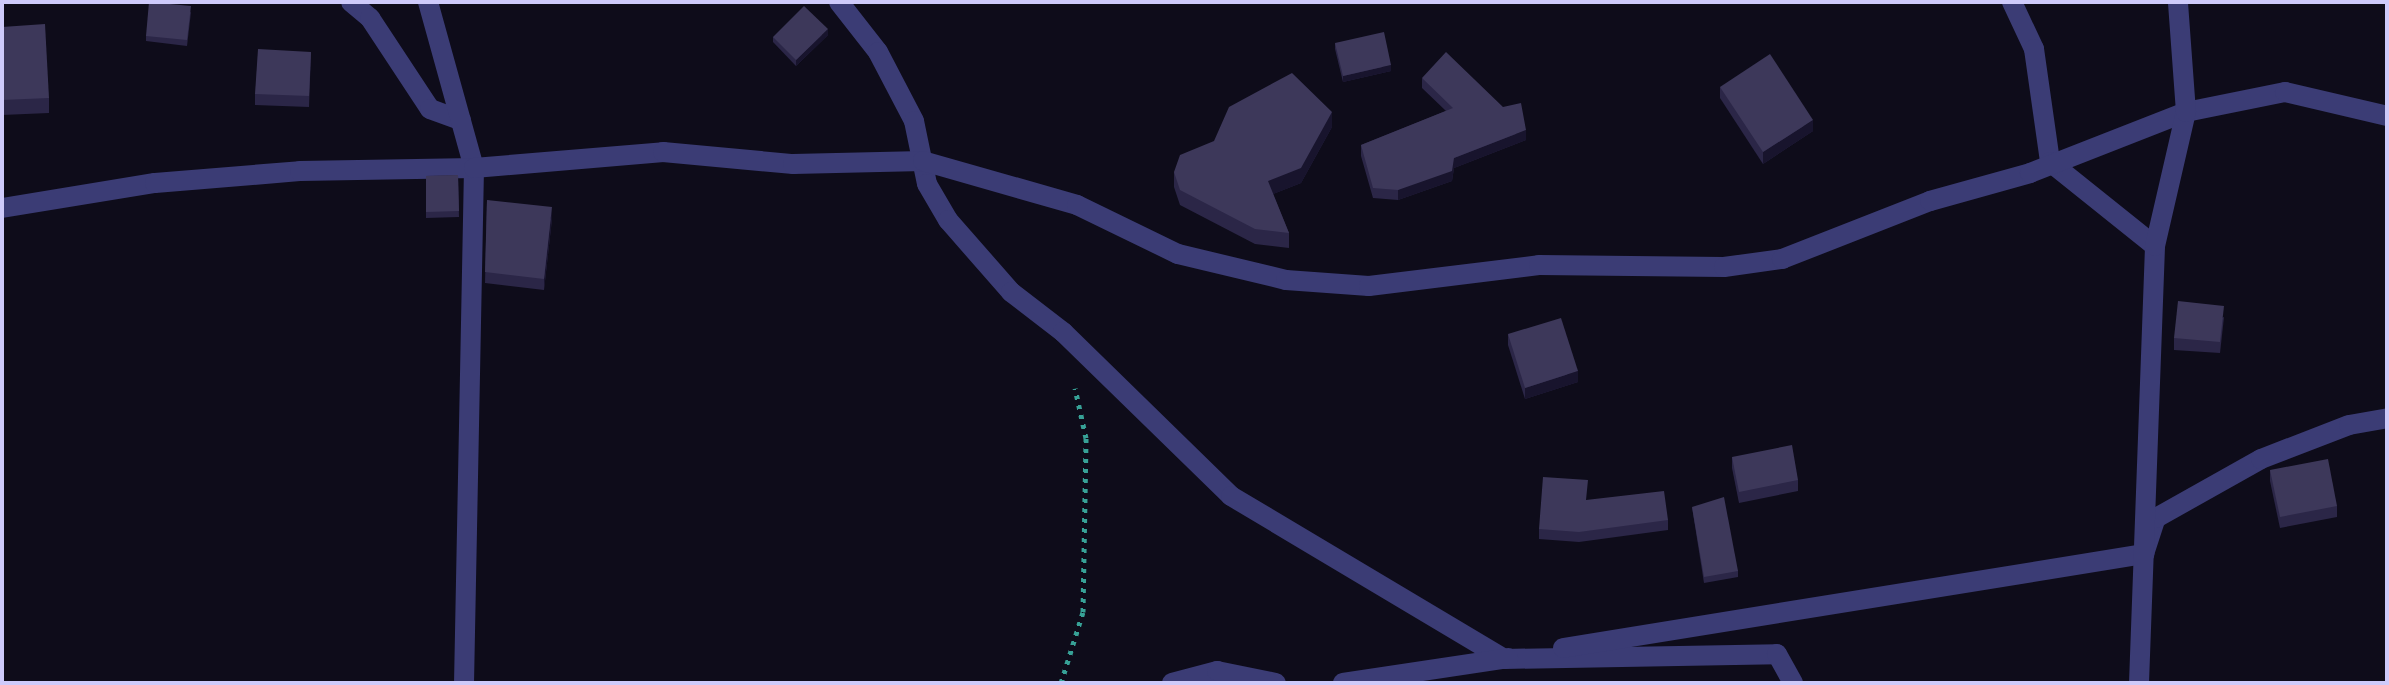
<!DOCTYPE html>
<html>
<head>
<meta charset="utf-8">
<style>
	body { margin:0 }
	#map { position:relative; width:2389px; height:685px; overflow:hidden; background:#0e0c1a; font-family:Overpass,sans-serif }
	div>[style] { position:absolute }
	.path>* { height:5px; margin-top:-2.5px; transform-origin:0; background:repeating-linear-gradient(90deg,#37a196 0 4px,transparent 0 10px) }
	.minor>* { height:20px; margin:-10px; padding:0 10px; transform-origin:10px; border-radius:10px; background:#3b3c75 }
	.wall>* { inset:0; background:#2b2647 }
	.shaded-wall>* { inset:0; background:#18142d }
	.building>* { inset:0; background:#3d385a }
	span { translate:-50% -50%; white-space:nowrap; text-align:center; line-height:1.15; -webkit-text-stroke:6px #0e0c1a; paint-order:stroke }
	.frame { position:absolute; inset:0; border:4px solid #cecafa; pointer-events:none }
</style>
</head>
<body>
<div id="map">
	<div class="path">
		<div style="left:1061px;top:683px;width:74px;rotate:-72.8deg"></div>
		<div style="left:1083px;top:612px;width:174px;rotate:-89deg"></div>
		<div style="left:1086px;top:438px;width:51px;rotate:-102.4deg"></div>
	</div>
	<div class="minor">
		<div style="left:351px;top:2px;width:25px;rotate:40deg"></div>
		<div style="left:370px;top:18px;width:109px;rotate:56.6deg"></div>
		<div style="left:430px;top:109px;width:33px;rotate:20deg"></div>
		<div style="left:428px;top:2px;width:172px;rotate:74.5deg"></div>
		<div style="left:474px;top:168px;width:515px;rotate:91.11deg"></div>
		<div style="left:839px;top:2px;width:63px;rotate:52deg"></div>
		<div style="left:878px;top:52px;width:78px;rotate:62.4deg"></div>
		<div style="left:914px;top:121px;width:64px;rotate:78.3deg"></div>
		<div style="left:927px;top:184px;width:42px;rotate:59.7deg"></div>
		<div style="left:948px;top:220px;width:96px;rotate:48.8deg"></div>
		<div style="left:1011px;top:292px;width:66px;rotate:37.6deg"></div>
		<div style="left:1063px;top:332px;width:235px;rotate:44.3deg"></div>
		<div style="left:1231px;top:496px;width:318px;rotate:30.8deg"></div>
		<div style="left:1504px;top:659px;width:273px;rotate:-1deg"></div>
		<div style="left:1777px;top:654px;width:33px;rotate:61deg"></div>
		<div style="left:2012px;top:2px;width:52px;rotate:64.9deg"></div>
		<div style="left:2034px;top:49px;width:114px;rotate:81.9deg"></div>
		<div style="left:2050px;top:162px;width:134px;rotate:38.7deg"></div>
		<div style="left:2px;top:208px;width:155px;rotate:-9.3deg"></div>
		<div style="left:155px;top:183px;width:145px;rotate:-4.7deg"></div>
		<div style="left:300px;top:171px;width:174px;rotate:-1deg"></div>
		<div style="left:474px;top:168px;width:190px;rotate:-4.8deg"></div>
		<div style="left:663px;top:152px;width:131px;rotate:5.3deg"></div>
		<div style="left:793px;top:164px;width:130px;rotate:-1.3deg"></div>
		<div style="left:923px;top:161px;width:160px;rotate:15.9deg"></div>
		<div style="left:1077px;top:205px;width:112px;rotate:25.9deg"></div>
		<div style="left:1178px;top:254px;width:111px;rotate:13.5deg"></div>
		<div style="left:1286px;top:280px;width:83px;rotate:4.1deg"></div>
		<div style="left:1369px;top:286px;width:171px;rotate:-7deg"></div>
		<div style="left:1539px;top:265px;width:185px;rotate:0.6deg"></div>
		<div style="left:1724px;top:267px;width:59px;rotate:-7.9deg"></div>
		<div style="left:1782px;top:259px;width:159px;rotate:-21.4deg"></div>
		<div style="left:1930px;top:201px;width:104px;rotate:-15.6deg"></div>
		<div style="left:2030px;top:173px;width:168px;rotate:-21.4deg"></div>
		<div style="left:2186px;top:112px;width:101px;rotate:-11.4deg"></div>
		<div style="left:2285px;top:92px;width:105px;rotate:13.2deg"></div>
		<div style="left:1563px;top:648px;width:589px;rotate:-9.19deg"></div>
		<div style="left:2144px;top:554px;width:38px;rotate:-72deg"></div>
		<div style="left:2156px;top:518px;width:120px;rotate:-29.3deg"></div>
		<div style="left:2261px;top:459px;width:94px;rotate:-21.1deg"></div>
		<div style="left:2349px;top:425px;width:39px;rotate:-10deg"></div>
		<div style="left:1172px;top:683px;width:47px;rotate:-14.9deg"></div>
		<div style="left:1217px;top:671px;width:60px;rotate:11.5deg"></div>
		<div style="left:1343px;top:683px;width:167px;rotate:-8.6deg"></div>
		<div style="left:2139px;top:683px;width:437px;rotate:-87.9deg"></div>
		<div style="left:2155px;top:246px;width:138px;rotate:-77deg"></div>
		<div style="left:2186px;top:112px;width:110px;rotate:-94.2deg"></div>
	</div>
	<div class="wall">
		<div style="clip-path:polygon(191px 12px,187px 46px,146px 41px,146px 36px)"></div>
		<div style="clip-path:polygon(2px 27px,49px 98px,49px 113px,2px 115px)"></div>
		<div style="clip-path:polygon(828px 35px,796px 66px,773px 42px,773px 37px)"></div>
		<div style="clip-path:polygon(1335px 43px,1391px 71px,1343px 82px,1335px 49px)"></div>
		<div style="clip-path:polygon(311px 52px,309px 107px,255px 105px,255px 94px)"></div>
		<div style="clip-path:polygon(1422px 78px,1526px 140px,1454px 168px,1452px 181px,1398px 200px,1373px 198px,1361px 156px,1361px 145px,1446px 111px,1422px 88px)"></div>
		<div style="clip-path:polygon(1720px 87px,1813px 131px,1763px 164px,1720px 98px)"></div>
		<div style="clip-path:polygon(1332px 127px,1301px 183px,1273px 194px,1289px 233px,1289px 248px,1255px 244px,1180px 205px,1174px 187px,1174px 172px)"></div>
		<div style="clip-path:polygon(458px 175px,459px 217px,426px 218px,426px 176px)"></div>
		<div style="clip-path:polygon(487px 200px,552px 219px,544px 290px,485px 283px)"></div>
		<div style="clip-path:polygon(2224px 317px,2220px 353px,2174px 350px,2174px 338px)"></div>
		<div style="clip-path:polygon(1508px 334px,1578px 382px,1525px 399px,1508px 345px)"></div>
		<div style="clip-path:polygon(1732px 457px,1798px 480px,1798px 491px,1739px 503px,1732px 468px)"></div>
		<div style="clip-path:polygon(2270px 470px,2337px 506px,2337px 517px,2280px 528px,2270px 481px)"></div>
		<div style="clip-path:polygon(1587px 500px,1668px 520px,1668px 530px,1579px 542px,1539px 539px,1539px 529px)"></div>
		<div style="clip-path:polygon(1692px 507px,1738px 571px,1738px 577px,1704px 583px)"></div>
	</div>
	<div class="shaded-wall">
		<div style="clip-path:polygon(828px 29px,828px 35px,796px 66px,796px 60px)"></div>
		<div style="clip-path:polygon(1391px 65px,1391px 71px,1343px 82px,1343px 76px)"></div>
		<div style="clip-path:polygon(1332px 112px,1332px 127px,1301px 183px,1268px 196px,1268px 181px)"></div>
		<div style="clip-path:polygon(1813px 120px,1813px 131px,1763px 164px,1763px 152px)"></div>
		<div style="clip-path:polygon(1526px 130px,1526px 140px,1454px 168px,1452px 181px,1398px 200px,1398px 190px,1454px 158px)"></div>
		<div style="clip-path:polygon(552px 207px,552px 219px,544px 290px,544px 279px)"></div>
		<div style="clip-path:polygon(1578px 371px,1578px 382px,1525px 399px,1525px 388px)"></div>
	</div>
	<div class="building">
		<div style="clip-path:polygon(149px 2px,191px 6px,187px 40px,146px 36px)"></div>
		<div style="clip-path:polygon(804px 6px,828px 29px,796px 60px,773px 37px)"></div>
		<div style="clip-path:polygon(45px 24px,49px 98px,2px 100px,2px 27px)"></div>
		<div style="clip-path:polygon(1384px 32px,1391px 65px,1343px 76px,1335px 43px)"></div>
		<div style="clip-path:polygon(258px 49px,311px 52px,309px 96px,255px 94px)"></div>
		<div style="clip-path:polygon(1446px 52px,1503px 107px,1521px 103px,1526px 130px,1454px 158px,1452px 171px,1398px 190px,1373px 188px,1361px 145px,1453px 108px,1422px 78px)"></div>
		<div style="clip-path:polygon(1770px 54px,1813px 120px,1763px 152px,1720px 87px)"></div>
		<div style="clip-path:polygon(1292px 73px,1332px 112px,1301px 168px,1268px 181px,1289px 233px,1255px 229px,1180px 190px,1174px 172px,1180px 155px,1214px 141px,1229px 107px)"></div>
		<div style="clip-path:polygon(458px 175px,459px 211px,426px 212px,426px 176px)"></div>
		<div style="clip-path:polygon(487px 200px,552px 207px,544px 279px,485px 272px)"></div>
		<div style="clip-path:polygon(2178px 301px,2224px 306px,2220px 342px,2174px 338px)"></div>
		<div style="clip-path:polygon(1561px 318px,1578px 371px,1525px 388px,1508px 334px)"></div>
		<div style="clip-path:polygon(1792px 445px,1798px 480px,1739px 492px,1732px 457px)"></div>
		<div style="clip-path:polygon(2328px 459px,2337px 506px,2280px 517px,2270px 470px)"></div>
		<div style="clip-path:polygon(1543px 477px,1588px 480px,1586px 500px,1664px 491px,1668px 520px,1579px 532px,1539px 529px)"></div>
		<div style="clip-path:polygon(1724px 497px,1738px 571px,1704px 577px,1692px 507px)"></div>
	</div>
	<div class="frame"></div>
</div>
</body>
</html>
